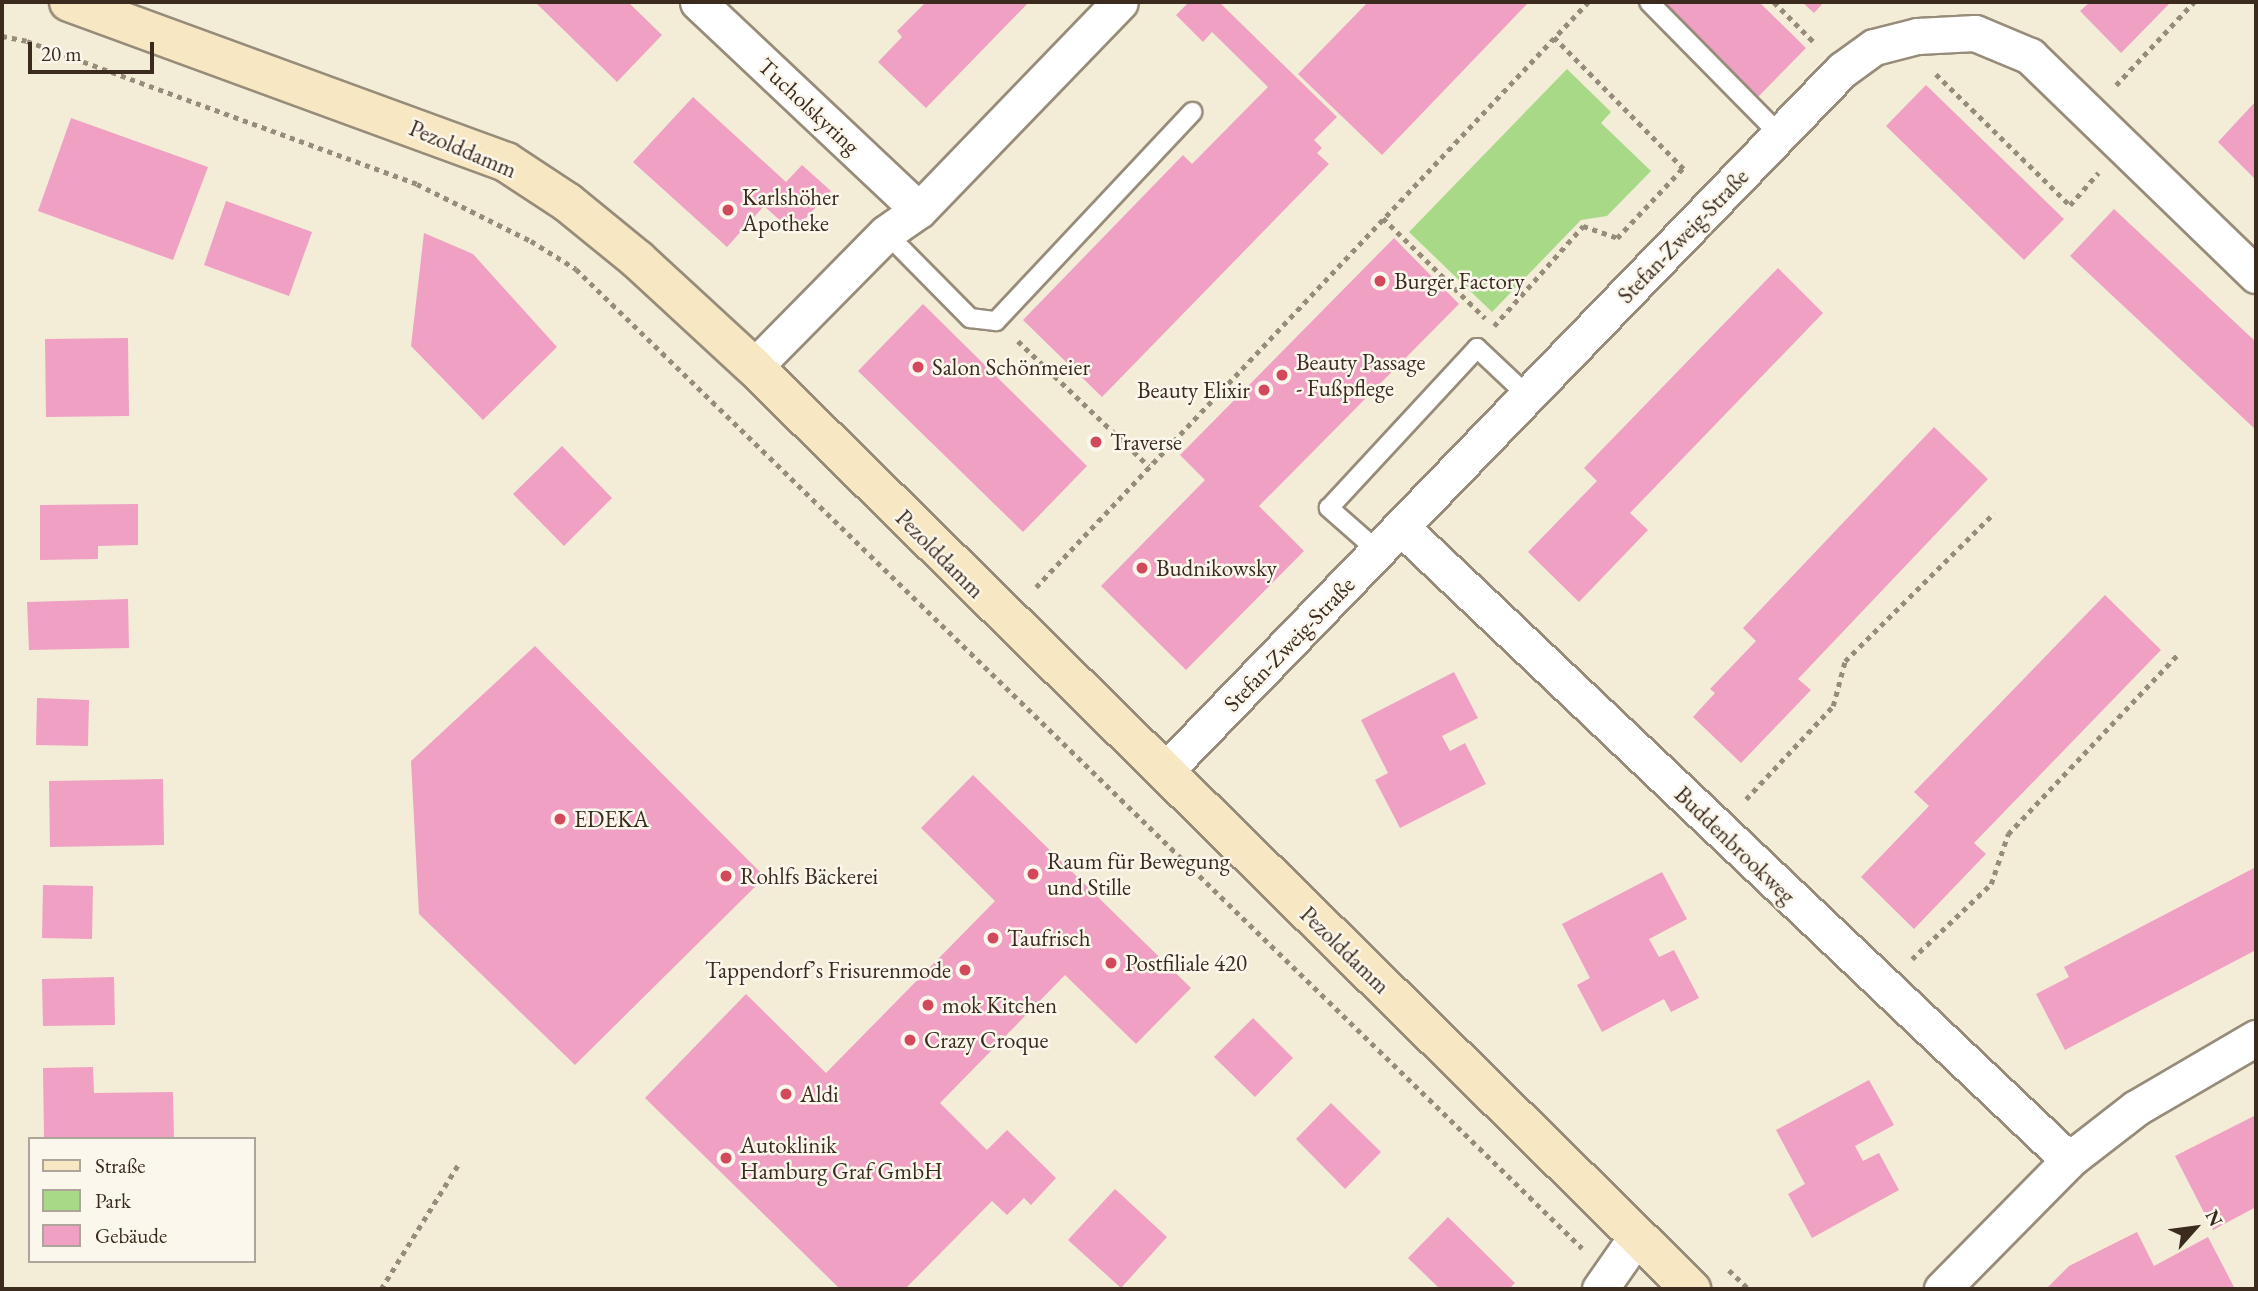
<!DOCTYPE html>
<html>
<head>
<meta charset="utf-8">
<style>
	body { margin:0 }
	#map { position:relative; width:2258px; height:1291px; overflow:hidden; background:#f3edd7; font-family:"EB Garamond",serif }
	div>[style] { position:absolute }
	.green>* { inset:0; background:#a8d987 }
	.building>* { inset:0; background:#efa0c3 }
	.path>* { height:4.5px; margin-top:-2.25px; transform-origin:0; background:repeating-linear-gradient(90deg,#978c7a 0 5px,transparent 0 10px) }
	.roads { filter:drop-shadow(2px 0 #978c7a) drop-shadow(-2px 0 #978c7a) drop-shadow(0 2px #978c7a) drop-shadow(0 -2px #978c7a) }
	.lane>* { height:18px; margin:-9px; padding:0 9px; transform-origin:9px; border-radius:9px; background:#fff }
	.street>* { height:35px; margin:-17.5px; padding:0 17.5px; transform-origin:17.5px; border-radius:17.5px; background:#fff }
	.secondary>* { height:38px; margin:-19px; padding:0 19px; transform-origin:19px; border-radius:19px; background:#f7e8c3 }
	.dots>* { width:19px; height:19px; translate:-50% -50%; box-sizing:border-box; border:4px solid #fbf7ec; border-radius:50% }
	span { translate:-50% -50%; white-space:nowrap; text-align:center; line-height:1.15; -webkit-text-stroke:5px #fbf7ec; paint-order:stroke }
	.street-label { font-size:23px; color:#3b2a1e }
	.poi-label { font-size:23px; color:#3b2a1e }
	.left { translate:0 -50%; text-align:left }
	.right { translate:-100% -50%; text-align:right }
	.frame { position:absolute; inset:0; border:4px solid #3b2a1e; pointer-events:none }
	.legend { position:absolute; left:28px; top:1137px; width:228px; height:126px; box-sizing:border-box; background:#fbf7ec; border:2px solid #aea59a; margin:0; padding:9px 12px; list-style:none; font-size:21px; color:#3b2a1e }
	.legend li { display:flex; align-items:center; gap:14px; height:35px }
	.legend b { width:35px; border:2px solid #aea59a }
	.north { position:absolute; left:2160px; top:1193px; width:70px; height:70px; -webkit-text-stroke:5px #fbf7ec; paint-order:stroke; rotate:62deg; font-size:19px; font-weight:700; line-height:28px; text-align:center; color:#3b2a1e }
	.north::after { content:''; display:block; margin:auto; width:24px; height:32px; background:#3b2a1e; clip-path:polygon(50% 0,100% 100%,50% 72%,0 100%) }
	.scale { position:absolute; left:28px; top:42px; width:126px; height:32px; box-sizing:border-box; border:4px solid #3b2a1e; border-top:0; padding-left:9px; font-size:21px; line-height:24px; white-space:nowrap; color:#3b2a1e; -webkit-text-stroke:5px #fbf7ec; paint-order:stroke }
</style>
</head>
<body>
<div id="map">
	<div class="green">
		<div style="clip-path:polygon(1567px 69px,1611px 112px,1601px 123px,1651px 171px,1607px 216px,1581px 220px,1492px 312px,1409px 232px)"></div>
	</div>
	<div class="building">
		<div style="clip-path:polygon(535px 2px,628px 2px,662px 35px,617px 82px)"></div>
		<div style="clip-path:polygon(926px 2px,1029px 2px,926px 108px,878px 62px,902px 37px,897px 31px)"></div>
		<div style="clip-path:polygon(1189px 2px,1219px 2px,1337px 117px,1314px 140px,1322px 148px,1317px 153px,1329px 164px,1102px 397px,1023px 320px,1183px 155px,1192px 164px,1268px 87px,1212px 32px,1203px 42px,1176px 15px)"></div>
		<div style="clip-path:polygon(1368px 2px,1529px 2px,1382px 155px,1298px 74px)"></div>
		<div style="clip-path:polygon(1662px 2px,1759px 2px,1806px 48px,1758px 97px)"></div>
		<div style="clip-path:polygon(1802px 2px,1824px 2px,1814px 13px)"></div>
		<div style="clip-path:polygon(2090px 2px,2171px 2px,2121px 53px,2080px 11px)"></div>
		<div style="clip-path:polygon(1926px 85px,2064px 219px,2024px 260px,1886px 126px)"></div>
		<div style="clip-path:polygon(693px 97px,786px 182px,802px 165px,831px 191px,793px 232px,764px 206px,727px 247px,633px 162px)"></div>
		<div style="clip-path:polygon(2256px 101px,2256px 180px,2218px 142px)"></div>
		<div style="clip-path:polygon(71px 118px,208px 167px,173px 260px,38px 211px)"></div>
		<div style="clip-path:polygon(226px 201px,312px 232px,289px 296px,204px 265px)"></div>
		<div style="clip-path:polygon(2114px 209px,2256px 342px,2256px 430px,2070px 256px)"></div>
		<div style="clip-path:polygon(424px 233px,473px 254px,557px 347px,483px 420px,411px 346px)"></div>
		<div style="clip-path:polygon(1394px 238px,1459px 304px,1259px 506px,1304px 551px,1186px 670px,1101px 586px,1205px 480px,1180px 455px)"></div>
		<div style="clip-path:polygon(1778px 268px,1823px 313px,1630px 513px,1648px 530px,1579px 602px,1528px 552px,1597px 481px,1584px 468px)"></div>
		<div style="clip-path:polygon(923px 304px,1087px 466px,1023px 532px,858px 371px)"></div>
		<div style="clip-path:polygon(128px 338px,129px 416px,46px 417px,45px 339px)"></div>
		<div style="clip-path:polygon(1934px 427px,1988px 479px,1798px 679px,1811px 690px,1741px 763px,1693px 717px,1715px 693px,1710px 689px,1756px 641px,1743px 628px)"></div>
		<div style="clip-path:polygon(562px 446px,612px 498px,564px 546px,513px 494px)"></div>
		<div style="clip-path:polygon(138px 504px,138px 545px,98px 546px,98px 559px,40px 560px,40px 505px)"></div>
		<div style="clip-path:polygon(2105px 595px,2161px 650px,1974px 843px,1986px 854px,1914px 929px,1861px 877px,1929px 806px,1914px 792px)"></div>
		<div style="clip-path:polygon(128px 599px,129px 648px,29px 650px,27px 602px)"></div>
		<div style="clip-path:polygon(535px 646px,765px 877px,575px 1065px,419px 914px,411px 761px)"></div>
		<div style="clip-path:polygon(1454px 672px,1478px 718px,1442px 736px,1450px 751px,1465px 743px,1486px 784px,1400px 828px,1375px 780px,1388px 773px,1361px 720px)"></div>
		<div style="clip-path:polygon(37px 698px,89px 700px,88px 746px,36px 745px)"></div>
		<div style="clip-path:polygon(973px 775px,1191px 988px,1136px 1044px,1065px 975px,940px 1103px,987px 1150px,1007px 1130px,1056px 1178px,1031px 1205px,1024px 1198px,1007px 1215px,992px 1201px,905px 1289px,840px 1289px,645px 1098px,746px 994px,826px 1073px,995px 901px,921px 828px)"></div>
		<div style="clip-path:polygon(163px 779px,164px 845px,50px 847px,49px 781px)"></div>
		<div style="clip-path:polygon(2256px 867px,2256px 950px,2065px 1050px,2036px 994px,2069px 977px,2064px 967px)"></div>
		<div style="clip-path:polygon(1662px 872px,1687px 919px,1649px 939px,1659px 957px,1674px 950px,1699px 998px,1671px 1012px,1664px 999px,1602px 1032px,1577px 985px,1590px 978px,1562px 924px)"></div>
		<div style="clip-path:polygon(43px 885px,93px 886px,92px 939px,42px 938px)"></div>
		<div style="clip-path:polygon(114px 977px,115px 1025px,43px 1026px,42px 979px)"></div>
		<div style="clip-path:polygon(1253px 1018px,1293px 1058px,1255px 1097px,1214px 1057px)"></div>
		<div style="clip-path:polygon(93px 1067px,94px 1093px,173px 1092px,174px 1139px,44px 1138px,43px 1068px)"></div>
		<div style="clip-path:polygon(1869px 1080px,1894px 1125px,1855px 1146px,1863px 1161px,1879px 1153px,1899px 1190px,1812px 1238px,1788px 1194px,1805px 1184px,1776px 1130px)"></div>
		<div style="clip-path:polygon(1331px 1103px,1381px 1152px,1345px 1189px,1296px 1139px)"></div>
		<div style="clip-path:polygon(2256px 1115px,2256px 1207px,2213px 1230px,2175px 1156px)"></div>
		<div style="clip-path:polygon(1115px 1189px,1167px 1237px,1121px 1288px,1068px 1240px)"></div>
		<div style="clip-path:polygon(1448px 1217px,1515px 1283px,1509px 1289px,1440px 1289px,1408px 1258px)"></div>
		<div style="clip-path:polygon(2137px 1232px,2154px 1266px,2208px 1237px,2235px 1289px,2046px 1289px,2069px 1266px)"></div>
	</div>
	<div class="path">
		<div style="left:1774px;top:2px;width:59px;rotate:45deg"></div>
		<div style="left:2px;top:36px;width:25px;rotate:11deg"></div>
		<div style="left:27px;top:41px;width:415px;rotate:20.1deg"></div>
		<div style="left:417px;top:184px;width:127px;rotate:26.6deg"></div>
		<div style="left:531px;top:241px;width:53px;rotate:31.9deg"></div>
		<div style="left:576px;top:269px;width:1404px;rotate:44.22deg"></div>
		<div style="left:1554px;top:37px;width:185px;rotate:45.4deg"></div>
		<div style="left:1936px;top:74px;width:187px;rotate:44.4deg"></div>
		<div style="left:2070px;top:205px;width:43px;rotate:-48.8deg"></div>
		<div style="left:2116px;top:85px;width:114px;rotate:-46.8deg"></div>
		<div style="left:1383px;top:218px;width:143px;rotate:44.4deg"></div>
		<div style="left:1494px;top:326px;width:134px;rotate:-48.3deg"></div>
		<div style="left:1583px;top:226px;width:36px;rotate:19deg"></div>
		<div style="left:1617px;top:238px;width:96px;rotate:-46.7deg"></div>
		<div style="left:1018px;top:341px;width:181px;rotate:43.7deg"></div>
		<div style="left:1036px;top:587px;width:804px;rotate:-46.66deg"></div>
		<div style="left:1746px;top:799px;width:127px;rotate:-46.9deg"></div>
		<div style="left:1833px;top:706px;width:47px;rotate:-75.1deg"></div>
		<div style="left:1845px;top:661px;width:210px;rotate:-44.8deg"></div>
		<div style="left:1912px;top:959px;width:109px;rotate:-43.5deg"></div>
		<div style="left:1991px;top:884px;width:53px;rotate:-71.2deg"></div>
		<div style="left:2008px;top:834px;width:248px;rotate:-46.6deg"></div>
		<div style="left:1729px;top:1270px;width:28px;rotate:44deg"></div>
		<div style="left:381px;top:1289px;width:148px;rotate:-58.2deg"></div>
	</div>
	<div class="roads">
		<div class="lane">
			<div style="left:1649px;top:2px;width:187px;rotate:45.4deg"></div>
			<div style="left:886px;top:233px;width:120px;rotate:45.3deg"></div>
			<div style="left:970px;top:318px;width:26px;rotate:7deg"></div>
			<div style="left:996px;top:321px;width:287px;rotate:-46.8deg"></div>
			<div style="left:1379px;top:552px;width:67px;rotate:-138.7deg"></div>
			<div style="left:1329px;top:508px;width:218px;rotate:-47.2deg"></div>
			<div style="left:1477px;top:348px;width:70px;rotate:43.3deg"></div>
		</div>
		<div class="street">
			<div style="left:698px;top:2px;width:303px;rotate:43.3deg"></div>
			<div style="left:754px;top:367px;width:188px;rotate:-45.4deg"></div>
			<div style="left:886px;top:233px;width:40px;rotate:-34.9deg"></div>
			<div style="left:919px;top:210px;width:289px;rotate:-46deg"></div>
			<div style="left:1402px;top:528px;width:919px;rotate:43.46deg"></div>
			<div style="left:1164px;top:772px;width:976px;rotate:-46deg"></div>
			<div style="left:1842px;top:70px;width:39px;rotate:-36deg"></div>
			<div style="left:1874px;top:47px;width:44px;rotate:-14.3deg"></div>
			<div style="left:1917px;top:36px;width:58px;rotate:-3deg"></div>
			<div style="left:1975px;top:33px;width:60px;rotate:22.7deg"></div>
			<div style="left:2030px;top:56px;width:315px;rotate:44.1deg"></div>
			<div style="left:1600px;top:1289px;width:65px;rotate:-55.1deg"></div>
			<div style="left:1942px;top:1289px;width:181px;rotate:-45.4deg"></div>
			<div style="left:2069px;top:1160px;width:85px;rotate:-37.8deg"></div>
			<div style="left:2136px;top:1108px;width:139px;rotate:-30.3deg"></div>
		</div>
		<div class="secondary">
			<div style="left:69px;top:2px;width:465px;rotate:20.1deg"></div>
			<div style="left:506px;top:162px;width:73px;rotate:33.3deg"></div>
			<div style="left:567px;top:202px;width:92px;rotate:39.2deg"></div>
			<div style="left:638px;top:260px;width:158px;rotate:42.7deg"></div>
			<div style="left:754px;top:367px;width:1315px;rotate:44.54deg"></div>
		</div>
	</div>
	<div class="dots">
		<div style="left:728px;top:210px;background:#d1495b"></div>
		<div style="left:1380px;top:281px;background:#d1495b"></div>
		<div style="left:918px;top:367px;background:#d1495b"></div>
		<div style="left:1282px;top:375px;background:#d1495b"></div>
		<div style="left:1264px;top:390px;background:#d1495b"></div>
		<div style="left:1096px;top:442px;background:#d1495b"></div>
		<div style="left:1142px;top:568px;background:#d1495b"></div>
		<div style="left:560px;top:819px;background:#d1495b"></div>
		<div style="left:1033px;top:874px;background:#d1495b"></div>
		<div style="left:726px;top:876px;background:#d1495b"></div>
		<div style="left:993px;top:938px;background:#d1495b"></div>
		<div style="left:1111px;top:963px;background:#d1495b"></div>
		<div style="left:965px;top:970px;background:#d1495b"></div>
		<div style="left:928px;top:1005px;background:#d1495b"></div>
		<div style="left:910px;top:1040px;background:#d1495b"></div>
		<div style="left:786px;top:1094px;background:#d1495b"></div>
		<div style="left:726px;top:1158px;background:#d1495b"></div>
	</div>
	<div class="street-label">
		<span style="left:809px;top:106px;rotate:43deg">Tucholskyring</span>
		<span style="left:463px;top:149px;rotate:23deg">Pezolddamm</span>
		<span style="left:1683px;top:236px;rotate:-46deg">Stefan-Zweig-Straße</span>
		<span style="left:940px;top:554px;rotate:45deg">Pezolddamm</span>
		<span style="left:1289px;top:644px;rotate:-46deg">Stefan-Zweig-Straße</span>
		<span style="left:1735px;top:845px;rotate:44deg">Buddenbrookweg</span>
		<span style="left:1345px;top:950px;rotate:44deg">Pezolddamm</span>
	</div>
	<div class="poi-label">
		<span class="left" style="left:742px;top:210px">Karlshöher<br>Apotheke</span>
		<span class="left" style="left:1394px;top:281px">Burger Factory</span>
		<span class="left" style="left:1296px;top:375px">Beauty Passage<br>- Fußpflege</span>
		<span class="left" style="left:932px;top:367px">Salon Schönmeier</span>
		<span class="right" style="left:1250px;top:390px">Beauty Elixir</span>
		<span class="left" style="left:1110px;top:442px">Traverse</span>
		<span class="left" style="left:1156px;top:568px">Budnikowsky</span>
		<span class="left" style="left:574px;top:819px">EDEKA</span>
		<span class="left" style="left:1047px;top:874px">Raum für Bewegung<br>und Stille</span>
		<span class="left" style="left:740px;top:876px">Rohlfs Bäckerei</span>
		<span class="left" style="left:1007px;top:938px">Taufrisch</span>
		<span class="left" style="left:1125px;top:963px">Postfiliale 420</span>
		<span class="right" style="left:951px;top:970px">Tappendorf’s Frisurenmode</span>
		<span class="left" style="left:942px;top:1005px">mok Kitchen</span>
		<span class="left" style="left:924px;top:1040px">Crazy Croque</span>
		<span class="left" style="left:800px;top:1094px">Aldi</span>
		<span class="left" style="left:740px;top:1158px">Autoklinik<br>Hamburg Graf GmbH</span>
	</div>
	<div class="frame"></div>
	<ul class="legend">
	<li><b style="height:9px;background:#f7e8c3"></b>Straße</li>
	<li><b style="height:19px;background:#a8d987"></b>Park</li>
	<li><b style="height:19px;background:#efa0c3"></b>Gebäude</li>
	</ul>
	<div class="north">N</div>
	<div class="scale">20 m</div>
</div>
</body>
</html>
